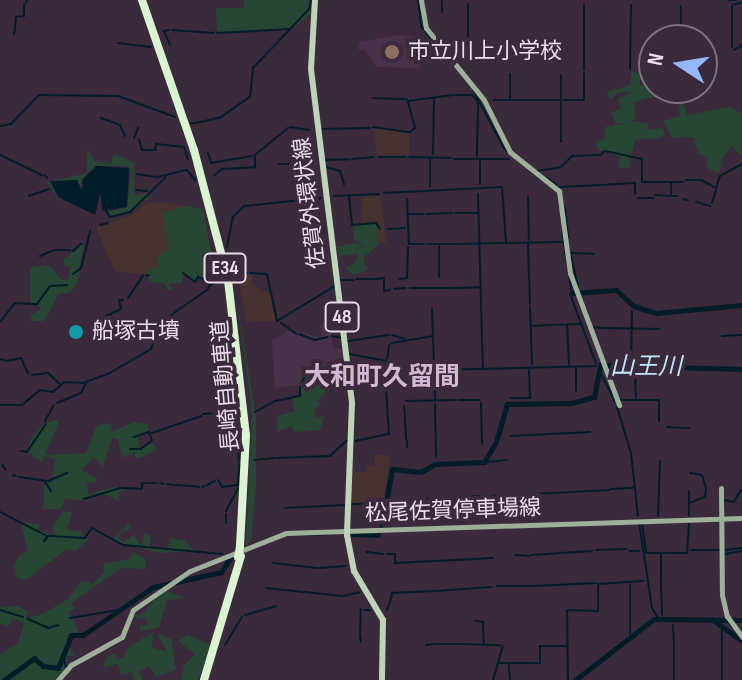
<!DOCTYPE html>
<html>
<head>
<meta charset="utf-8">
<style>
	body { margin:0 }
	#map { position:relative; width:742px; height:680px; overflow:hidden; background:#3b293c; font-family:"Sofia Sans Condensed","Noto Sans JP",sans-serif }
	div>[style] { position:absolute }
	.built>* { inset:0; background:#483249 }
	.industrial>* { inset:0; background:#46322f }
	.green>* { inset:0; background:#284634 }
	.water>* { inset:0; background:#011d2a }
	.stream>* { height:2px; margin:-1px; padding:0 1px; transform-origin:1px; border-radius:1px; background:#011d2a }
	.river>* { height:5px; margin:-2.5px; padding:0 2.5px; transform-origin:2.5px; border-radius:2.5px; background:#011d2a }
	.secondary>* { height:5px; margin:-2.5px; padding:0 2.5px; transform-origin:2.5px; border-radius:2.5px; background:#9fb09a }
	.primary>* { height:6px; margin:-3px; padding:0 3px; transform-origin:3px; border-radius:3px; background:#bed4b8 }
	.highway>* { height:8px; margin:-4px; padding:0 4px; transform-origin:4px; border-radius:4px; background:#daf4d2 }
	.highway-bridge>* { height:8px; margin:-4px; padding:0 4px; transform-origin:4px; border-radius:4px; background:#daf4d2 }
	.dots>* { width:22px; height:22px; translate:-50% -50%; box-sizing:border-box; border:4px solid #3b293c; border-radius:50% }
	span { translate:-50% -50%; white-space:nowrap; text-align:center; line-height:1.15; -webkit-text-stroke:8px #3b293c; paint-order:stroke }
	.shield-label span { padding:2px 6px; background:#3b293c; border:2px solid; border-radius:6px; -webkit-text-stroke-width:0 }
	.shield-label { font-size:20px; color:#eadeea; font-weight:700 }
	.poi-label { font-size:22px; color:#eadeea }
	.left { translate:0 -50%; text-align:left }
	.street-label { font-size:22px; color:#eadeea }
	.water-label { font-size:24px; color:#c0e6fb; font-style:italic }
	.quarter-label { font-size:26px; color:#d0b9d1; font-weight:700 }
	.north { position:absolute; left:638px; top:24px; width:80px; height:80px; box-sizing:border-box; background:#3b293c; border:2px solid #817182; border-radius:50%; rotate:282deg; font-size:22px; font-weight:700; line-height:32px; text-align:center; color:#eadeea }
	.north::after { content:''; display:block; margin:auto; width:28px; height:36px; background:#94b7fd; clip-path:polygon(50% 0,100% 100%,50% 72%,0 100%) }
</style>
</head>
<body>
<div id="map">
	<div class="built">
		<div style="clip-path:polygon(397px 35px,419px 37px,420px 68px,376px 67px,364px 49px,358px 50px,360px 42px)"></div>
		<div style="clip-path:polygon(330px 322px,333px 349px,343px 349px,344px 356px,302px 377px,300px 385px,275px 388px,272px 340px,291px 330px,322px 338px,320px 324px)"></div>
	</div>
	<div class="industrial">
		<div style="clip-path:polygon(373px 128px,409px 132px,409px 155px,377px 155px)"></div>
		<div style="clip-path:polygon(381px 196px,386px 243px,378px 243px,376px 221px,361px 223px,362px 197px)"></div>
		<div style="clip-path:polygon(164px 202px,203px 209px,191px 253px,146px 274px,115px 272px,96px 227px,130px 216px,147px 203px)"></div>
		<div style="clip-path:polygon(237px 272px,252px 275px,252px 285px,271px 294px,277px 321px,246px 322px)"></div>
		<div style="clip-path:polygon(375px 454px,390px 456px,383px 503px,351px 504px,353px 463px,355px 472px,366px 472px,368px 466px,375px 465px)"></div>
	</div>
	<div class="green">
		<div style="clip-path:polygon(244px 0,312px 0,310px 14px,293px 28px,217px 33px,216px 8px,244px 8px)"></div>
		<div style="clip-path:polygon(631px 72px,640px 73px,640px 85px,654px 84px,656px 96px,634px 102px,636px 118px,631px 121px,650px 124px,646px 130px,663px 128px,665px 133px,661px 138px,635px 140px,629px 168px,618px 168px,620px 157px,597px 149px,596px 141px,604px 140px,605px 127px,624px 123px,615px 123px,611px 112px,621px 109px,618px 99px,631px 92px,619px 92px,610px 100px,607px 92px,630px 85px)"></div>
		<div style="clip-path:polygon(683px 102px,687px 115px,729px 107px,742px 113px,742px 164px,735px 173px,742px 156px,732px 147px,735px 142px,718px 164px,723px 160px,719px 174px,706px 167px,708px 158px,698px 153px,693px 137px,672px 138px,663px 121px,680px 116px,679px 103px)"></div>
		<div style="clip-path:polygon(87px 149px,95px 161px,112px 163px,113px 154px,134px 162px,135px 195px,149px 193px,149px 198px,131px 211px,108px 216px,107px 212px,127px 208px,131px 171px,127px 166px,95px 166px,81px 180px,81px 189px,77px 179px,55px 183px,60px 202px,47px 182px,87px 173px)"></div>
		<div style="clip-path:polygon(187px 206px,203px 209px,215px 272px,208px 280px,198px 276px,195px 282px,184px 272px,182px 283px,170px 284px,171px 288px,178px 286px,168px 291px,165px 284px,149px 281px,145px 271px,159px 267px,157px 257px,169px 248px,162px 213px)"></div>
		<div style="clip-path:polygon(376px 221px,378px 245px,363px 258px,368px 270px,353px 275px,346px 268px,356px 262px,358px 254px,339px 256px,336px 247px,355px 243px,366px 248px,354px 239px,353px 227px)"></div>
		<div style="clip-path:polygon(84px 242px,77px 284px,70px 293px,59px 294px,44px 321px,31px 321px,31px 315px,42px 308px,30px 303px,30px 268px,49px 265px,62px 280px,68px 279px,70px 267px,64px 265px,64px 259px)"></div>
		<div style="clip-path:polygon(236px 293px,256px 417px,256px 486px,251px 541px,246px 545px,252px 413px)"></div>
		<div style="clip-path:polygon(328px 362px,330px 367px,343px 364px,339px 374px,313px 382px,306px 387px,328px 381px,330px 387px,317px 401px,322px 406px,315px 408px,315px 418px,324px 416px,320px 430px,294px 432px,291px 426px,277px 432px,277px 416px,295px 411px,292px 399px,300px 396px,302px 377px)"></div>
		<div style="clip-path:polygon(60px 419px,45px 455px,86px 453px,97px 425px,111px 423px,112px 432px,134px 422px,147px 424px,149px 431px,138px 436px,139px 450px,153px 443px,156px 449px,146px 456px,135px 459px,135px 452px,122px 458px,118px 439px,112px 438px,103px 467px,94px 457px,81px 470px,97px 478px,97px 483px,87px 482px,88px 495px,113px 487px,127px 489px,119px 492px,119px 501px,101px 493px,87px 501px,65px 499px,62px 509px,43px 509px,45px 481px,52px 483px,55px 459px,44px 456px,42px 462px,27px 451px,31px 438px,45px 423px)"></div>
		<div style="clip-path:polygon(63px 511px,72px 512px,67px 530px,81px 531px,84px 537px,91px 531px,87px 541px,75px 551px,67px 549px,26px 580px,17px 578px,14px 565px,20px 554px,28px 552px,21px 523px,39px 524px,39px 530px,56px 536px,52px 528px)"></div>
		<div style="clip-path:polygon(129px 522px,130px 530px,121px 532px,118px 539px,123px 542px,134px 535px,141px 546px,144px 534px,150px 534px,150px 548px,168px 548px,170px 538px,184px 540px,195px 551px,160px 553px,112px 541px)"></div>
		<div style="clip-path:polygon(133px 552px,146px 559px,145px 569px,121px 568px,74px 601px,71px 606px,76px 608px,69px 612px,79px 632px,68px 635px,66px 642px,75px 655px,67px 656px,68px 666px,55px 680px,0 680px,0 655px,18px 643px,24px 623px,13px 619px,8px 627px,0 624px,0 607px,18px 606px,28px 612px,26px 619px,42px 614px,68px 599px,82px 581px,93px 584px,104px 572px,103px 564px,129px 559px)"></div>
		<div style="clip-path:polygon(164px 590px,184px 598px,167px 600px,159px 628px,140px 631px,140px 625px,147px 626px,146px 617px,140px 619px,132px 615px,141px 615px)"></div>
		<div style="clip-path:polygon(153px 632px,152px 647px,167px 652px,157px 633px,171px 638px,176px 670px,155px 677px,150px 666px,139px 671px,143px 680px,134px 680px,132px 672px,121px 675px,118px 664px,103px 668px,106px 658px,116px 653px,117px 659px,123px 658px,129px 647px)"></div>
		<div style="clip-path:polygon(188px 635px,212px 645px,198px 680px,181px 680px,184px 665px,195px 654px,178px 641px)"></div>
	</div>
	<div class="water">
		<div style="clip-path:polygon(96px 166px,129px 168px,127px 207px,103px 211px,100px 193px,95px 215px,58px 197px,50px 181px,77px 180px,82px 190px,83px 179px)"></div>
	</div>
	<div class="stream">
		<div style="left:418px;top:0;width:26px;rotate:83deg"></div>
		<div style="left:421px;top:26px;width:21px;rotate:51deg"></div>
		<div style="left:442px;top:0;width:12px;rotate:90deg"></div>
		<div style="left:728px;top:0;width:8px"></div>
		<div style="left:26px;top:3px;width:3px;rotate:-72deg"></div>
		<div style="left:733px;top:5px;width:9px;rotate:-18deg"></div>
		<div style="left:732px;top:6px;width:41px;rotate:90deg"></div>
		<div style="left:15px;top:27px;width:10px;rotate:-84deg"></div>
		<div style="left:16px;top:17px;width:8px;rotate:-7deg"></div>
		<div style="left:24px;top:16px;width:12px;rotate:-90deg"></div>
		<div style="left:169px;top:30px;width:5px;rotate:169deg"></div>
		<div style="left:164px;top:31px;width:15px;rotate:67deg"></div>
		<div style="left:172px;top:30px;width:13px;rotate:4deg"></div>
		<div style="left:187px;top:31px;width:27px;rotate:4deg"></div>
		<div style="left:217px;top:33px;width:73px;rotate:-3.1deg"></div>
		<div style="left:14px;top:34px;width:5px;rotate:-79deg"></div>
		<div style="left:681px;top:40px;width:34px;rotate:-90deg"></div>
		<div style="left:118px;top:43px;width:33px;rotate:7deg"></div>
		<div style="left:453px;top:48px;width:15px"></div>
		<div style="left:468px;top:48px;width:44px;rotate:-90deg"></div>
		<div style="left:734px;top:50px;width:9px;rotate:-32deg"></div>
		<div style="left:630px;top:69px;width:64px;rotate:-89.1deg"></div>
		<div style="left:584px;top:70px;width:65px;rotate:-90deg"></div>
		<div style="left:473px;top:90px;width:66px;rotate:61.9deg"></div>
		<div style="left:504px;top:148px;width:48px;rotate:40.7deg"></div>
		<div style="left:455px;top:95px;width:17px"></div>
		<div style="left:472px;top:95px;width:9px;rotate:49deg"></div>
		<div style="left:478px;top:102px;width:54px;rotate:91.1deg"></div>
		<div style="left:373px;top:98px;width:34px;rotate:2deg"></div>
		<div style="left:510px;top:99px;width:25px;rotate:-90deg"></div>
		<div style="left:494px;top:100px;width:37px"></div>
		<div style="left:533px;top:100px;width:27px"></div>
		<div style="left:564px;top:100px;width:20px"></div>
		<div style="left:584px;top:100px;width:27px;rotate:-90deg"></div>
		<div style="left:101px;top:118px;width:20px;rotate:20deg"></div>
		<div style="left:120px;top:125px;width:12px;rotate:66deg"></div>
		<div style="left:191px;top:123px;width:3px"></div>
		<div style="left:196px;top:123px;width:26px;rotate:-13deg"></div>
		<div style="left:221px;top:117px;width:35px;rotate:-35deg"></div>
		<div style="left:250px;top:97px;width:29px;rotate:-84deg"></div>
		<div style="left:253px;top:68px;width:81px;rotate:-46.5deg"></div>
		<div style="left:309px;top:9px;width:9px;rotate:-77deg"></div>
		<div style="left:0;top:126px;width:11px;rotate:-10deg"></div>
		<div style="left:11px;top:124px;width:40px;rotate:-46deg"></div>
		<div style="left:39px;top:95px;width:79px;rotate:0.7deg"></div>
		<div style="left:118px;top:96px;width:61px;rotate:20.2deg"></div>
		<div style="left:290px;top:127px;width:19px;rotate:9deg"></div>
		<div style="left:373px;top:127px;width:37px;rotate:8deg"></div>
		<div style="left:410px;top:132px;width:6px;rotate:-39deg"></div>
		<div style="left:415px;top:128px;width:28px;rotate:-105deg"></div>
		<div style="left:408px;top:101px;width:45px;rotate:-7.6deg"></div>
		<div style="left:323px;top:129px;width:47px;rotate:-1.2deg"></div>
		<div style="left:134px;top:138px;width:11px;rotate:-68deg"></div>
		<div style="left:139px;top:140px;width:10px;rotate:73deg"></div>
		<div style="left:142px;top:150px;width:13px"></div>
		<div style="left:155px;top:150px;width:6px;rotate:-81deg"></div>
		<div style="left:156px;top:144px;width:28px;rotate:6deg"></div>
		<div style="left:184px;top:147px;width:13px;rotate:72deg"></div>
		<div style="left:561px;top:142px;width:67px;rotate:-90deg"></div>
		<div style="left:605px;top:151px;width:38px;rotate:12deg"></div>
		<div style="left:642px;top:159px;width:23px;rotate:90deg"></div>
		<div style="left:642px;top:182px;width:41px"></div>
		<div style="left:208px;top:153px;width:10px;rotate:73deg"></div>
		<div style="left:211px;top:163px;width:42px;rotate:-9.7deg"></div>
		<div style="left:433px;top:154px;width:56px;rotate:-89deg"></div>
		<div style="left:0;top:155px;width:47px;rotate:25.5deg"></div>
		<div style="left:601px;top:155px;width:4px;rotate:-56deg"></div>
		<div style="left:378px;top:157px;width:28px"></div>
		<div style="left:409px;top:157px;width:42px;rotate:1.4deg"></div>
		<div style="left:352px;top:159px;width:22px;rotate:-5deg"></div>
		<div style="left:454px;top:159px;width:55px"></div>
		<div style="left:325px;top:160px;width:24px;rotate:-2deg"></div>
		<div style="left:312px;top:161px;width:2px"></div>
		<div style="left:302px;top:163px;width:8px;rotate:-14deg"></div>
		<div style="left:279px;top:164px;width:10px"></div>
		<div style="left:292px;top:164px;width:8px"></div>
		<div style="left:326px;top:167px;width:15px;rotate:16deg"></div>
		<div style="left:340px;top:171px;width:14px;rotate:73deg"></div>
		<div style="left:537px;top:171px;width:24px;rotate:-9deg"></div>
		<div style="left:561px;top:167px;width:16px;rotate:-45deg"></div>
		<div style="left:572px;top:156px;width:28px;rotate:-2deg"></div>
		<div style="left:137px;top:174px;width:20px;rotate:9deg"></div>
		<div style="left:45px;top:175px;width:4px;rotate:56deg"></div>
		<div style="left:214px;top:175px;width:10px;rotate:-37deg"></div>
		<div style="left:222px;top:169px;width:33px;rotate:-3deg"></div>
		<div style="left:255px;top:167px;width:12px;rotate:-90deg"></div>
		<div style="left:255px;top:155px;width:43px;rotate:-39.3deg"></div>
		<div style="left:542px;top:175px;width:18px;rotate:34deg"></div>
		<div style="left:158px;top:177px;width:30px;rotate:-14deg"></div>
		<div style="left:187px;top:170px;width:13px;rotate:51deg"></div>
		<div style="left:686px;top:180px;width:15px"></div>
		<div style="left:701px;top:180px;width:15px;rotate:28deg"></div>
		<div style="left:671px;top:182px;width:14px;rotate:90deg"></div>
		<div style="left:671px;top:196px;width:7px"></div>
		<div style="left:480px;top:184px;width:23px;rotate:-90deg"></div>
		<div style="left:603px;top:185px;width:32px;rotate:-4deg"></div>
		<div style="left:635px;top:183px;width:11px;rotate:90deg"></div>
		<div style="left:430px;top:186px;width:27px;rotate:-90deg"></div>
		<div style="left:559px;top:187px;width:42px;rotate:-2.7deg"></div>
		<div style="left:716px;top:188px;width:13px;rotate:-72deg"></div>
		<div style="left:720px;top:176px;width:25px;rotate:-29deg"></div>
		<div style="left:136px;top:190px;width:11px;rotate:5deg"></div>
		<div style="left:384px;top:193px;width:118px;rotate:-2.9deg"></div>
		<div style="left:502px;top:187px;width:56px;rotate:85.9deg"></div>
		<div style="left:506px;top:243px;width:56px;rotate:-1deg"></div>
		<div style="left:478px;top:194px;width:175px;rotate:88.4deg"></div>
		<div style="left:655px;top:195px;width:14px;rotate:4deg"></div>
		<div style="left:29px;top:196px;width:21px;rotate:-19deg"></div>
		<div style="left:334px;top:196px;width:45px;rotate:-2.5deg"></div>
		<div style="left:349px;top:196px;width:29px;rotate:84deg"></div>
		<div style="left:352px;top:225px;width:24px;rotate:-5deg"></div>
		<div style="left:376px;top:223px;width:7px;rotate:56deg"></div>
		<div style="left:528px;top:197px;width:43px;rotate:88.7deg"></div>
		<div style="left:638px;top:198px;width:8px"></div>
		<div style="left:647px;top:198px;width:7px"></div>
		<div style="left:407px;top:199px;width:45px;rotate:87.5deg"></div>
		<div style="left:409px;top:244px;width:15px"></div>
		<div style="left:683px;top:199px;width:5px;rotate:11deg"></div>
		<div style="left:696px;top:202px;width:15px;rotate:16deg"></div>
		<div style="left:712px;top:203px;width:14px;rotate:-73deg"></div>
		<div style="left:565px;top:208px;width:30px;rotate:84deg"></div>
		<div style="left:105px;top:209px;width:9px;rotate:58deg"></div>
		<div style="left:110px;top:217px;width:21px;rotate:-14deg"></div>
		<div style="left:130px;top:212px;width:50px;rotate:-44.2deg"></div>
		<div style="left:455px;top:213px;width:23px"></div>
		<div style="left:409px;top:214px;width:14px"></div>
		<div style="left:426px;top:214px;width:26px;rotate:-2deg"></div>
		<div style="left:100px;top:225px;width:8px;rotate:-14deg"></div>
		<div style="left:388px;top:229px;width:17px;rotate:-3deg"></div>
		<div style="left:562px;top:232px;width:62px;rotate:80.7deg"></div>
		<div style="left:427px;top:244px;width:26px"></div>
		<div style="left:455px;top:244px;width:51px;rotate:-1.1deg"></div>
		<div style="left:528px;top:244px;width:60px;rotate:88.1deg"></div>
		<div style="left:439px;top:246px;width:31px;rotate:90deg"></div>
		<div style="left:227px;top:247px;width:31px;rotate:-79deg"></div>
		<div style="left:233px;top:217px;width:16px;rotate:-45deg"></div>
		<div style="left:244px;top:206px;width:77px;rotate:-5.9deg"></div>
		<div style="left:54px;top:250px;width:13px"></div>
		<div style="left:69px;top:250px;width:1px;rotate:45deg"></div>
		<div style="left:73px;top:251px;width:11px;rotate:-41deg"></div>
		<div style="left:569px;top:253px;width:25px;rotate:2deg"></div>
		<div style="left:40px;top:256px;width:13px;rotate:-23deg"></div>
		<div style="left:571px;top:256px;width:32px;rotate:77deg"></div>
		<div style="left:238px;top:272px;width:9px;rotate:6deg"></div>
		<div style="left:183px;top:273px;width:15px;rotate:37deg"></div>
		<div style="left:195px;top:282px;width:6px;rotate:-59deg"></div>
		<div style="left:198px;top:277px;width:11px;rotate:22deg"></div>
		<div style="left:250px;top:273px;width:17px;rotate:3deg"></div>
		<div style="left:267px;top:274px;width:48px;rotate:78deg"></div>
		<div style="left:277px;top:321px;width:68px;rotate:-31.1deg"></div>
		<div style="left:73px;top:274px;width:10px;rotate:-37deg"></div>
		<div style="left:81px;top:268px;width:38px;rotate:-76deg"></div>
		<div style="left:146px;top:276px;width:3px;rotate:-18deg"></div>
		<div style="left:356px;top:279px;width:2px"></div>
		<div style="left:360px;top:279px;width:14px"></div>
		<div style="left:376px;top:279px;width:8px;rotate:-7deg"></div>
		<div style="left:399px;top:279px;width:8px;rotate:-7deg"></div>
		<div style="left:407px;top:278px;width:31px;rotate:-88deg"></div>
		<div style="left:341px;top:280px;width:12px"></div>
		<div style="left:384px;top:280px;width:11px;rotate:90deg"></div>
		<div style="left:384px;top:291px;width:6px;rotate:-9deg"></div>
		<div style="left:210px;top:285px;width:11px;rotate:-27deg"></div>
		<div style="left:410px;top:288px;width:44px"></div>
		<div style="left:456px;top:288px;width:23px;rotate:-2deg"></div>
		<div style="left:394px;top:289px;width:11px;rotate:-5deg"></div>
		<div style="left:570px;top:294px;width:74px;rotate:69.4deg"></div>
		<div style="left:128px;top:298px;width:27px;rotate:-56deg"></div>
		<div style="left:530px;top:307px;width:57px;rotate:88deg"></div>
		<div style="left:432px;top:309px;width:27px;rotate:88deg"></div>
		<div style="left:101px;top:319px;width:22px;rotate:-27deg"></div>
		<div style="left:121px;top:309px;width:9px;rotate:-103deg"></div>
		<div style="left:119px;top:300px;width:4px"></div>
		<div style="left:0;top:322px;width:24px;rotate:-52deg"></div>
		<div style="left:15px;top:303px;width:22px;rotate:3deg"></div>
		<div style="left:37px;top:304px;width:22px;rotate:-54deg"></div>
		<div style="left:50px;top:286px;width:17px;rotate:-3deg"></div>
		<div style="left:281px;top:323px;width:19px;rotate:35deg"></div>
		<div style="left:567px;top:324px;width:40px;rotate:87.1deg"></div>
		<div style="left:551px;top:325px;width:30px;rotate:-2deg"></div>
		<div style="left:532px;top:326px;width:17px;rotate:-3deg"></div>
		<div style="left:593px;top:327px;width:8px;rotate:7deg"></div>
		<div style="left:603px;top:328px;width:56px;rotate:1deg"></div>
		<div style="left:299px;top:334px;width:17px;rotate:21deg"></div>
		<div style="left:315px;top:340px;width:13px;rotate:-13deg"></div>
		<div style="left:392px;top:335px;width:13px;rotate:18deg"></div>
		<div style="left:332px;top:336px;width:10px;rotate:11deg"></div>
		<div style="left:722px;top:336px;width:20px;rotate:-3deg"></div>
		<div style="left:348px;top:341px;width:41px;rotate:-8.3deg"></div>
		<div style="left:392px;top:343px;width:42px;rotate:-9.7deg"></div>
		<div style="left:433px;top:336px;width:34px;rotate:88deg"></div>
		<div style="left:434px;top:370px;width:162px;rotate:-1.4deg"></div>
		<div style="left:350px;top:354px;width:38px;rotate:11deg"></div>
		<div style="left:0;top:359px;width:4px;rotate:14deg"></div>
		<div style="left:6px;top:361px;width:15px;rotate:-11deg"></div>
		<div style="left:21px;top:358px;width:17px;rotate:65deg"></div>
		<div style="left:631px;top:364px;width:53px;rotate:-88.9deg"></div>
		<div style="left:576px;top:368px;width:23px;rotate:90deg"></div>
		<div style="left:392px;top:370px;width:11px"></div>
		<div style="left:405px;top:370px;width:27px;rotate:-2deg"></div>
		<div style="left:599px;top:370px;width:35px;rotate:63deg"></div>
		<div style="left:635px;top:372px;width:27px;rotate:88deg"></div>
		<div style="left:434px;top:373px;width:26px;rotate:88deg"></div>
		<div style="left:32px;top:375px;width:16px;rotate:-7deg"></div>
		<div style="left:48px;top:373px;width:16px;rotate:43deg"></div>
		<div style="left:300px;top:385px;width:13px;rotate:-58deg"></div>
		<div style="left:307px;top:374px;width:35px;rotate:-10deg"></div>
		<div style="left:511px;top:398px;width:19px"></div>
		<div style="left:530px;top:398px;width:28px;rotate:-92deg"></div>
		<div style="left:459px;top:400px;width:21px"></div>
		<div style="left:621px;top:400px;width:38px"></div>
		<div style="left:659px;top:400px;width:21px;rotate:90deg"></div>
		<div style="left:276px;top:401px;width:25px;rotate:-12deg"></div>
		<div style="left:300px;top:396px;width:9px;rotate:-90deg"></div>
		<div style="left:406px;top:401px;width:50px;rotate:-1.1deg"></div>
		<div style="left:57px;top:403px;width:26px;rotate:-23deg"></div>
		<div style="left:81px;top:393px;width:11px;rotate:-63deg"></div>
		<div style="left:481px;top:403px;width:41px;rotate:88.6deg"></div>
		<div style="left:435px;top:404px;width:53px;rotate:88.9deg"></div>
		<div style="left:0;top:405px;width:22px"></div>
		<div style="left:22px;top:405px;width:23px;rotate:-40deg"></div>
		<div style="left:40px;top:390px;width:13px;rotate:9deg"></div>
		<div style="left:53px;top:392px;width:15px;rotate:-42deg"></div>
		<div style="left:64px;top:382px;width:19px;rotate:3deg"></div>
		<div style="left:83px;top:383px;width:27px;rotate:-20deg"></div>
		<div style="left:108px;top:374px;width:50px;rotate:-30.2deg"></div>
		<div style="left:151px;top:349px;width:29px;rotate:-70deg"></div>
		<div style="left:161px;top:322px;width:56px;rotate:-34.8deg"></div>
		<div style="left:207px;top:290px;width:21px;rotate:-59deg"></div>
		<div style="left:218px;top:272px;width:20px;rotate:-90deg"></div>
		<div style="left:404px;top:406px;width:9px;rotate:84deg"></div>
		<div style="left:617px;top:407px;width:48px;rotate:73.1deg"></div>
		<div style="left:631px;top:453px;width:63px;rotate:83.7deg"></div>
		<div style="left:255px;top:412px;width:23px;rotate:-29deg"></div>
		<div style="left:203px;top:414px;width:33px;rotate:-3deg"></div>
		<div style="left:236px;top:412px;width:23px;rotate:85deg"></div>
		<div style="left:405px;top:417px;width:4px;rotate:90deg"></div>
		<div style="left:45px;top:421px;width:18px;rotate:-61deg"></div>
		<div style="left:405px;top:423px;width:16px;rotate:86deg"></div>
		<div style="left:667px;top:427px;width:22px;rotate:3deg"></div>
		<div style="left:152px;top:433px;width:52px;rotate:-19.1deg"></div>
		<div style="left:511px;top:436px;width:79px;rotate:-2.9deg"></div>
		<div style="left:238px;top:438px;width:23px;rotate:88deg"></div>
		<div style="left:355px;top:441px;width:35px;rotate:-12deg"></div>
		<div style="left:389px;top:434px;width:60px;rotate:-93.8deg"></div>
		<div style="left:385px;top:374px;width:29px;rotate:-82deg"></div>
		<div style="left:407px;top:441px;width:6px;rotate:90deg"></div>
		<div style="left:130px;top:449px;width:11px"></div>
		<div style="left:141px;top:449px;width:14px;rotate:-39deg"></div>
		<div style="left:152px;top:440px;width:9px;rotate:-111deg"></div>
		<div style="left:149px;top:432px;width:16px;rotate:162deg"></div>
		<div style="left:21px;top:451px;width:6px;rotate:9deg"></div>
		<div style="left:27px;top:452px;width:34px;rotate:-56deg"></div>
		<div style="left:277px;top:458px;width:53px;rotate:-2.2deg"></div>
		<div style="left:330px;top:456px;width:23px;rotate:-43deg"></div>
		<div style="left:255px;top:460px;width:20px;rotate:-6deg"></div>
		<div style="left:487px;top:462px;width:20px;rotate:-6deg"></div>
		<div style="left:2px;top:465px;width:6px;rotate:51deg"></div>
		<div style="left:690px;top:473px;width:12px;rotate:9deg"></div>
		<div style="left:702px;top:475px;width:14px;rotate:73deg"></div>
		<div style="left:13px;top:475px;width:3px;rotate:18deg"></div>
		<div style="left:19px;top:477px;width:29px;rotate:8deg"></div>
		<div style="left:48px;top:481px;width:21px;rotate:-23deg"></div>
		<div style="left:218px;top:480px;width:8px;rotate:60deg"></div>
		<div style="left:222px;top:487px;width:16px;rotate:-7deg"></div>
		<div style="left:238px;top:485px;width:21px;rotate:-87deg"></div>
		<div style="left:45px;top:482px;width:11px;rotate:56deg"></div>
		<div style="left:144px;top:483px;width:4px"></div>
		<div style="left:150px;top:483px;width:7px"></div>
		<div style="left:160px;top:483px;width:4px;rotate:14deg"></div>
		<div style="left:167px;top:484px;width:7px;rotate:8deg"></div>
		<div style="left:176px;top:485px;width:15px;rotate:4deg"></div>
		<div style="left:207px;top:485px;width:9px;rotate:-27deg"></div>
		<div style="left:192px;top:486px;width:7px;rotate:8deg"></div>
		<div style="left:202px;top:487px;width:3px;rotate:-18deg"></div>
		<div style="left:611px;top:489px;width:22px;rotate:-3deg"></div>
		<div style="left:591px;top:491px;width:18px;rotate:-3deg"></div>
		<div style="left:689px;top:491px;width:11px;rotate:90deg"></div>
		<div style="left:514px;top:495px;width:76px;rotate:-3deg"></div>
		<div style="left:439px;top:498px;width:70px;rotate:-2.5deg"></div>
		<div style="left:84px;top:499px;width:37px;rotate:-17deg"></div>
		<div style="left:119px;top:488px;width:23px;rotate:2deg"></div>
		<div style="left:142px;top:489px;width:6px;rotate:-90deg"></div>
		<div style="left:399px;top:500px;width:38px;rotate:-3deg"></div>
		<div style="left:352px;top:504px;width:32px;rotate:-2deg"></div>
		<div style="left:724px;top:504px;width:4px;rotate:-90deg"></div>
		<div style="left:724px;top:500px;width:10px;rotate:11deg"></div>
		<div style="left:734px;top:502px;width:14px;rotate:-60deg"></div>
		<div style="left:285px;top:508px;width:59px;rotate:-2.9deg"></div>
		<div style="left:226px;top:511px;width:26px;rotate:-62deg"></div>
		<div style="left:0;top:512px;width:53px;rotate:27.1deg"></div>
		<div style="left:226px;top:514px;width:9px;rotate:90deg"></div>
		<div style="left:658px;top:516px;width:55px;rotate:-87.9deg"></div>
		<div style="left:689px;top:516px;width:13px;rotate:-90deg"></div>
		<div style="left:689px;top:503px;width:17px;rotate:-21deg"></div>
		<div style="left:705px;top:497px;width:7px;rotate:-82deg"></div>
		<div style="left:639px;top:522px;width:87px;rotate:81.4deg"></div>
		<div style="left:652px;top:608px;width:12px;rotate:59deg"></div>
		<div style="left:642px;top:523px;width:30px;rotate:82deg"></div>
		<div style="left:646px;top:553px;width:41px"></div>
		<div style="left:687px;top:553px;width:30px;rotate:-86deg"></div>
		<div style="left:44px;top:541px;width:6px;rotate:-51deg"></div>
		<div style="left:48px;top:536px;width:37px;rotate:3deg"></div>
		<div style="left:85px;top:538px;width:12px;rotate:-55deg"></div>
		<div style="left:92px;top:528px;width:35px;rotate:29deg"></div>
		<div style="left:123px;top:545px;width:100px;rotate:5.1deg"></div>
		<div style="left:596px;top:550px;width:30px;rotate:-2deg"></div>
		<div style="left:691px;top:550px;width:28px"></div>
		<div style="left:725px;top:550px;width:17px;rotate:-7deg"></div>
		<div style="left:629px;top:551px;width:10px"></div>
		<div style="left:367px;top:552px;width:16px;rotate:7deg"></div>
		<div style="left:387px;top:554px;width:8px"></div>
		<div style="left:395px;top:554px;width:9px;rotate:90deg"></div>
		<div style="left:395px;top:563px;width:40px;rotate:-2.9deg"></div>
		<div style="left:661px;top:554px;width:26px;rotate:90deg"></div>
		<div style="left:725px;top:554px;width:17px;rotate:-10deg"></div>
		<div style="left:515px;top:555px;width:14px;rotate:4deg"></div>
		<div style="left:531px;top:555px;width:61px;rotate:-3.8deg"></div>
		<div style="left:437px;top:561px;width:56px;rotate:-3.1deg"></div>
		<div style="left:273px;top:563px;width:44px;rotate:6.5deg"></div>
		<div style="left:319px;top:568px;width:27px;rotate:-4deg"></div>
		<div style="left:661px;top:582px;width:33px;rotate:88deg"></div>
		<div style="left:598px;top:584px;width:45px;rotate:-3.8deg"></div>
		<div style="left:630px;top:584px;width:49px;rotate:90deg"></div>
		<div style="left:497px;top:586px;width:16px"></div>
		<div style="left:515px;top:586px;width:16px"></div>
		<div style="left:533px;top:586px;width:63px;rotate:-2.7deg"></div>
		<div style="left:266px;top:588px;width:77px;rotate:5.9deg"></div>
		<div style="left:343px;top:596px;width:17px;rotate:-13deg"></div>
		<div style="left:436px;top:591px;width:55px;rotate:-4.2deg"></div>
		<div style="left:392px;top:593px;width:42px;rotate:-2.7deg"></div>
		<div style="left:0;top:610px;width:24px;rotate:17deg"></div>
		<div style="left:364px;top:610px;width:6px"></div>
		<div style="left:387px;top:610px;width:16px;rotate:-72deg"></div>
		<div style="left:245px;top:615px;width:32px;rotate:-16deg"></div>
		<div style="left:70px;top:618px;width:49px;rotate:-9.5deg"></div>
		<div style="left:28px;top:619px;width:22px;rotate:24deg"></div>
		<div style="left:48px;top:628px;width:11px;rotate:-15deg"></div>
		<div style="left:726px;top:619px;width:9px;rotate:54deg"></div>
		<div style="left:476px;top:621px;width:7px;rotate:8deg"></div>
		<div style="left:483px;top:622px;width:23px;rotate:88deg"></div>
		<div style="left:673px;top:625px;width:21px;rotate:87deg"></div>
		<div style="left:360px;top:633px;width:24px;rotate:-88deg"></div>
		<div style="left:360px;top:635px;width:7px;rotate:82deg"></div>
		<div style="left:629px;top:639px;width:3px;rotate:-72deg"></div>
		<div style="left:437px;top:644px;width:26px"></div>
		<div style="left:464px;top:644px;width:36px;rotate:2deg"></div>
		<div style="left:225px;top:645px;width:33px;rotate:-59deg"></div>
		<div style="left:426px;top:645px;width:9px;rotate:-6deg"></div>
		<div style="left:674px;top:648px;width:26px;rotate:90deg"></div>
		<div style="left:63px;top:656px;width:11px;rotate:75deg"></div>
		<div style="left:498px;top:663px;width:42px"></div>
		<div style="left:540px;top:663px;width:17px;rotate:-90deg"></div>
		<div style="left:540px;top:646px;width:27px"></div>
		<div style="left:509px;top:665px;width:15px;rotate:86deg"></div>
		<div style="left:674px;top:676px;width:4px;rotate:90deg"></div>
		<div style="left:493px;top:680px;width:35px;rotate:-74deg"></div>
		<div style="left:568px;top:680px;width:70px;rotate:-90.8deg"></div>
		<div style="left:567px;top:610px;width:31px;rotate:2deg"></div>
		<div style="left:598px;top:611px;width:25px;rotate:-90deg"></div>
		<div style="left:722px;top:680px;width:51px;rotate:-90deg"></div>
	</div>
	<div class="river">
		<div style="left:572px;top:293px;width:44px;rotate:-3.9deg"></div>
		<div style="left:616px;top:290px;width:24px;rotate:42deg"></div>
		<div style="left:634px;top:306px;width:23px;rotate:18deg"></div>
		<div style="left:656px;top:313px;width:86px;rotate:-5.3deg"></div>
		<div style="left:381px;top:529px;width:61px;rotate:-79.6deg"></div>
		<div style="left:392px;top:469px;width:29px;rotate:6deg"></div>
		<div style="left:421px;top:472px;width:16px;rotate:-30deg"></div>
		<div style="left:435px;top:464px;width:49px;rotate:-2.3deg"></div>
		<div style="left:484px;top:462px;width:23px;rotate:-59deg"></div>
		<div style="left:496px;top:442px;width:40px;rotate:-74deg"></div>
		<div style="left:507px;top:404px;width:64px;rotate:-0.9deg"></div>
		<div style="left:571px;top:403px;width:24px;rotate:-15deg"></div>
		<div style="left:594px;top:397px;width:33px;rotate:-79deg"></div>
		<div style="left:600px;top:365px;width:142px;rotate:1.6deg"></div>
		<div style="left:306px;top:533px;width:21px;rotate:-3deg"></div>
		<div style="left:353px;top:534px;width:25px;rotate:2deg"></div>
		<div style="left:713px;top:620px;width:36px;rotate:36deg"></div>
		<div style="left:4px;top:680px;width:37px;rotate:-36deg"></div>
		<div style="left:34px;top:658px;width:12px;rotate:42deg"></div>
		<div style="left:43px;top:666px;width:15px;rotate:8deg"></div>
		<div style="left:58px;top:668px;width:35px;rotate:-68deg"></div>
		<div style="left:71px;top:635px;width:12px"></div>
		<div style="left:83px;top:635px;width:85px;rotate:-34.4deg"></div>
		<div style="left:153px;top:587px;width:70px;rotate:-12.4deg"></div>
		<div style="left:221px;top:572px;width:20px;rotate:-57deg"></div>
		<div style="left:575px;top:680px;width:100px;rotate:-37.7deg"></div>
		<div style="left:654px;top:619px;width:88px;rotate:0.7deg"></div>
	</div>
	<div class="secondary">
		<div style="left:421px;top:0;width:28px;rotate:80deg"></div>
		<div style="left:426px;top:28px;width:92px;rotate:51.1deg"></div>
		<div style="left:484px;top:100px;width:58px;rotate:63.4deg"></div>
		<div style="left:510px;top:152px;width:63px;rotate:38.5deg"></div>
		<div style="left:559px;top:191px;width:83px;rotate:82.4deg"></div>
		<div style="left:570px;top:273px;width:141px;rotate:69.6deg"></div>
		<div style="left:721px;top:488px;width:107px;rotate:89.5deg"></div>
		<div style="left:722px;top:595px;width:22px;rotate:77deg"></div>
		<div style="left:727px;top:616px;width:26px;rotate:54deg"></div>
		<div style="left:58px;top:680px;width:20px;rotate:-49deg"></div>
		<div style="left:71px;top:665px;width:58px;rotate:-28.8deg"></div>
		<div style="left:122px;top:637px;width:29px;rotate:-68deg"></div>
		<div style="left:133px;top:610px;width:69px;rotate:-34.4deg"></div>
		<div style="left:190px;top:571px;width:103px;rotate:-21.6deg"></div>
		<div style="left:286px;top:533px;width:456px;rotate:-1.9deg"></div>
	</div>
	<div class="primary">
		<div style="left:315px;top:0;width:69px;rotate:93.3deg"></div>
		<div style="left:311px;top:69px;width:337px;rotate:83deg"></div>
		<div style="left:352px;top:403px;width:132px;rotate:92.2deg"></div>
		<div style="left:347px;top:535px;width:37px;rotate:79deg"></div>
		<div style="left:354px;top:571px;width:57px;rotate:59.4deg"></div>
		<div style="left:383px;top:620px;width:60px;rotate:91deg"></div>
	</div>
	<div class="highway">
		<div style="left:142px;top:0;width:159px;rotate:70.9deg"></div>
		<div style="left:194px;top:150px;width:134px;rotate:75.3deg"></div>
		<div style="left:228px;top:280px;width:156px;rotate:83.4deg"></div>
		<div style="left:246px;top:435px;width:112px;rotate:93.1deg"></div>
		<div style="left:204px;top:680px;width:129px;rotate:-73.4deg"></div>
	</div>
	<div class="highway-bridge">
		<div style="left:238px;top:557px;width:10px;rotate:-79deg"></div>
	</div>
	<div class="dots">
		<div style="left:392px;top:52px;background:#8d6e63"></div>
		<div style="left:76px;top:332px;background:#0f9aa8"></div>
	</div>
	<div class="shield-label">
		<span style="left:225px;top:268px">E34</span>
		<span style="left:342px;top:317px">48</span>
	</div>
	<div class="poi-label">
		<span class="left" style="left:408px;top:52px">市立川上小学校</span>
		<span class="left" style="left:92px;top:332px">船塚古墳</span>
	</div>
	<div class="street-label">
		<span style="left:310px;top:203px;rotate:-97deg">佐賀外環状線</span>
		<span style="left:226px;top:386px;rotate:-95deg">長崎自動車道</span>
		<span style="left:453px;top:511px;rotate:-2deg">松尾佐賀停車場線</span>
	</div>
	<div class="water-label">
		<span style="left:646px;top:367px">山王川</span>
	</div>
	<div class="quarter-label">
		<span style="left:382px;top:378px">大和町久留間</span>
	</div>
	<div class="north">N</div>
</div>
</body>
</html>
